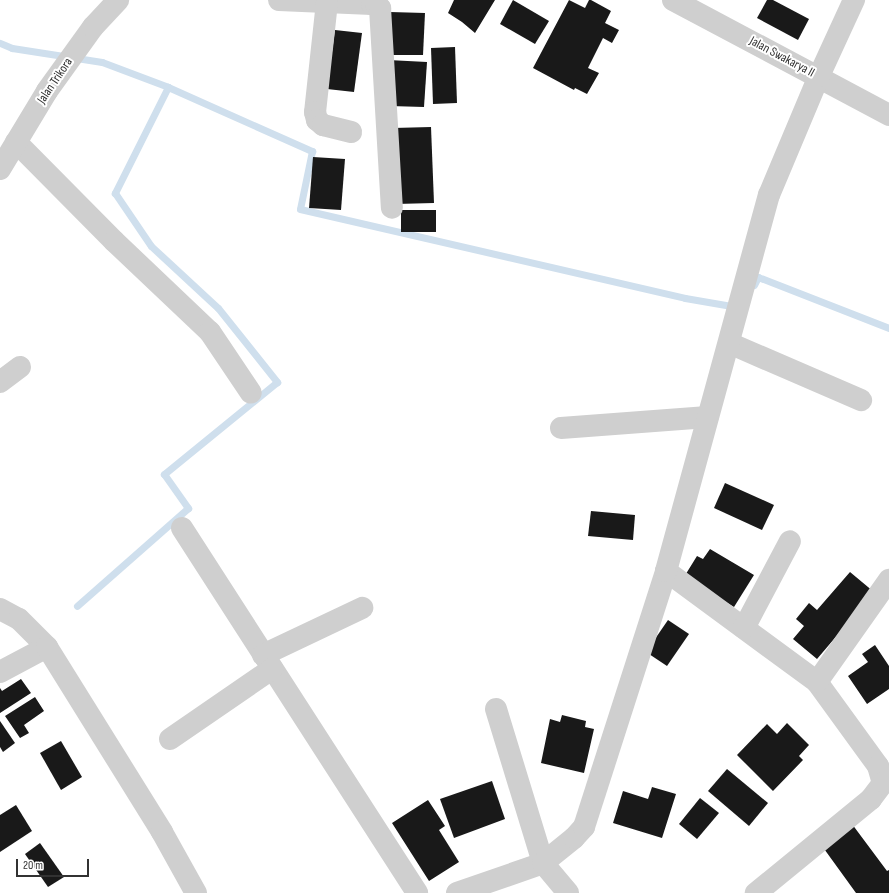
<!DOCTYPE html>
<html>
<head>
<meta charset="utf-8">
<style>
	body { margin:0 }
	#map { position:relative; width:889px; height:893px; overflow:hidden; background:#fff; font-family:"Sofia Sans Condensed",sans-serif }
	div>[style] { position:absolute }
	.stream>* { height:7px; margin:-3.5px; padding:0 3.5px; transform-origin:3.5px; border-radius:3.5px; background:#cfdfed }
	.building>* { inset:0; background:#191919 }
	.minor>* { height:22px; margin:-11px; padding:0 11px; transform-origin:11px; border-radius:11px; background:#cfcfcf }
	span { translate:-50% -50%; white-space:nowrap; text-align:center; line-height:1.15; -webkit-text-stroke:4px #fff; paint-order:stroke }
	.street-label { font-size:13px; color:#323232 }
	.scale { position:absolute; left:16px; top:859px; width:73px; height:18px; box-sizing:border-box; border:2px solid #323232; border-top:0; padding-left:5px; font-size:12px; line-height:14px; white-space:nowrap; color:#323232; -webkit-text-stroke:3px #fff; paint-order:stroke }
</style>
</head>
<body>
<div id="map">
	<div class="stream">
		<div style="left:0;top:43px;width:13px;rotate:23deg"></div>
		<div style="left:12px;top:48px;width:91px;rotate:8.8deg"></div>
		<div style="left:102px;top:62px;width:71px;rotate:20.7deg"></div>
		<div style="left:168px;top:87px;width:119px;rotate:116.6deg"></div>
		<div style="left:115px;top:193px;width:64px;rotate:55.8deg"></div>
		<div style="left:151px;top:246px;width:91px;rotate:42.8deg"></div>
		<div style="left:218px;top:308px;width:95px;rotate:51.4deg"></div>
		<div style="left:277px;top:382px;width:146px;rotate:140.8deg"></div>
		<div style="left:164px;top:474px;width:42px;rotate:54.8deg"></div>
		<div style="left:188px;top:508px;width:148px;rotate:138.6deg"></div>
		<div style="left:168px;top:87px;width:158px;rotate:24deg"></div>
		<div style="left:312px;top:151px;width:59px;rotate:101.7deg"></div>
		<div style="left:300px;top:209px;width:395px;rotate:13deg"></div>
		<div style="left:685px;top:298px;width:53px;rotate:9.8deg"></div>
		<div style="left:754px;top:285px;width:9px;rotate:-63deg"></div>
		<div style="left:758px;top:277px;width:141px;rotate:21.3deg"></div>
	</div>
	<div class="building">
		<div style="clip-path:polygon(454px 0,495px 0,475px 33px,462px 22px,448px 13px)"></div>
		<div style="clip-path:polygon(513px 0,549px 21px,535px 44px,500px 24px)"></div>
		<div style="clip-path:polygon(569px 0,585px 8px,589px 0,591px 0,611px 11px,605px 23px,619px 30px,612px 43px,603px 38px,588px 68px,599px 73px,587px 94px,575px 88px,574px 90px,533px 68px)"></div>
		<div style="clip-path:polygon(767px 0,773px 0,809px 19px,798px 40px,757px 18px)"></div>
		<div style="clip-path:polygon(390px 12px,425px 13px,423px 55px,389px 55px)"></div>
		<div style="clip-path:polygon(335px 30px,362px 33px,354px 92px,327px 89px)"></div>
		<div style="clip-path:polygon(455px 47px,457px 103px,433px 104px,431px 48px)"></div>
		<div style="clip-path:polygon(388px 60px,427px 62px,424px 107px,390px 106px)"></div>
		<div style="clip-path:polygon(431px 127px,434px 203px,396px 204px,393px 128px)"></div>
		<div style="clip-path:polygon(313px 157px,345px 159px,341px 210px,309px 208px)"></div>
		<div style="clip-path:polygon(401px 210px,436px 210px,436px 232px,401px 232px)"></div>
		<div style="clip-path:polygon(725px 483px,774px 505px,762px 530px,714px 508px)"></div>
		<div style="clip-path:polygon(591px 511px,635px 515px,633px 540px,588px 536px)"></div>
		<div style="clip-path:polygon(710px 549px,754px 575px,734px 607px,684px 577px,697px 556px,703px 559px)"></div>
		<div style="clip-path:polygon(850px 572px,874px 592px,817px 659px,793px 639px,804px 626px,796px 619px,809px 603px,817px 610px)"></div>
		<div style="clip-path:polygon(668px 620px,689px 634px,667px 666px,646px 652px)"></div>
		<div style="clip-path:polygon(875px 645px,889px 666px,889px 689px,867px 704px,848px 676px,868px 662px,862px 654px)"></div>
		<div style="clip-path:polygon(21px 679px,31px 693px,0 713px,0 688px,2px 691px)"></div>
		<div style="clip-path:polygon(35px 697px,44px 711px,24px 725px,29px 733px,20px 738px,5px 716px)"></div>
		<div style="clip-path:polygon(562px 715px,586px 721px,585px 727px,594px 729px,584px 773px,541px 763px,550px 719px,560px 722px)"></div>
		<div style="clip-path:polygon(0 721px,15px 743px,3px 752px,0 747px)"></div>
		<div style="clip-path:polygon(787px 723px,809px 745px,799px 756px,803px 760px,773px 791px,737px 755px,767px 724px,777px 734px)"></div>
		<div style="clip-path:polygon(61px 741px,82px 777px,61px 790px,40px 753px)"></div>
		<div style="clip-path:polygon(727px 769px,768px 803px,749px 826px,708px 791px)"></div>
		<div style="clip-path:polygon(492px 781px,505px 819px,454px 838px,440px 799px)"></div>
		<div style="clip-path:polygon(652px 787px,676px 794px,662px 838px,613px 823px,623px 791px,648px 799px)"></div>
		<div style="clip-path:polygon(700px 798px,719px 813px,697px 839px,679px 824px)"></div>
		<div style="clip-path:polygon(428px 800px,445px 826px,439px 830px,459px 862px,429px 881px,392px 823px)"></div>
		<div style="clip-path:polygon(16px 805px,32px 831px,0 852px,0 815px)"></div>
		<div style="clip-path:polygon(852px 824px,887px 871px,889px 870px,889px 893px,856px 893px,822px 846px)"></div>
		<div style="clip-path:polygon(40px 843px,64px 877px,48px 887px,25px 854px)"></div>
	</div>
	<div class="minor">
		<div style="left:279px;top:0;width:93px;rotate:2.5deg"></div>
		<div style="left:372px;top:4px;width:4px"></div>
		<div style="left:376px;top:4px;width:6px;rotate:45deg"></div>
		<div style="left:380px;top:8px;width:200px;rotate:86.6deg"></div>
		<div style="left:673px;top:0;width:245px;rotate:28deg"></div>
		<div style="left:327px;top:2px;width:111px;rotate:96.2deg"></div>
		<div style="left:315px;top:112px;width:8px;rotate:76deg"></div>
		<div style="left:317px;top:120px;width:8px;rotate:40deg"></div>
		<div style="left:323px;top:125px;width:29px;rotate:14deg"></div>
		<div style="left:16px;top:142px;width:139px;rotate:45.3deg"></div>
		<div style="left:114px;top:241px;width:132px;rotate:43.5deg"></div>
		<div style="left:210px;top:332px;width:73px;rotate:56.1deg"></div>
		<div style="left:0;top:169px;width:91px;rotate:-58.9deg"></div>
		<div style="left:47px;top:91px;width:79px;rotate:-54.3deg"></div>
		<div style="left:93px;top:27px;width:37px;rotate:-47deg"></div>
		<div style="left:729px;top:343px;width:144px;rotate:23.4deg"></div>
		<div style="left:0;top:382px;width:25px;rotate:-37deg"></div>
		<div style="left:561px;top:428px;width:147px;rotate:-4.3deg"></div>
		<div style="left:182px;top:528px;width:434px;rotate:57.2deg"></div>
		<div style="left:666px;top:571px;width:187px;rotate:36.3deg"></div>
		<div style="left:817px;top:682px;width:104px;rotate:54deg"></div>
		<div style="left:878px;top:766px;width:18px;rotate:74deg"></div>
		<div style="left:883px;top:783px;width:20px;rotate:127deg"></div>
		<div style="left:871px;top:799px;width:149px;rotate:140.7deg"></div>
		<div style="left:0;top:609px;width:21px;rotate:28deg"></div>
		<div style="left:19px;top:619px;width:40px;rotate:45deg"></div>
		<div style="left:744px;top:628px;width:98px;rotate:-62.1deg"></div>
		<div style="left:263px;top:655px;width:110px;rotate:-25.4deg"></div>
		<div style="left:0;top:672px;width:53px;rotate:-28deg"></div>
		<div style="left:47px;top:647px;width:218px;rotate:58.1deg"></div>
		<div style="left:162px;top:832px;width:70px;rotate:60.9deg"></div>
		<div style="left:817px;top:682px;width:125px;rotate:-54.8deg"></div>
		<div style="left:496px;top:709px;width:161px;rotate:73deg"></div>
		<div style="left:543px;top:863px;width:39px;rotate:50deg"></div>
		<div style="left:170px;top:739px;width:124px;rotate:-34.5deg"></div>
		<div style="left:457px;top:893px;width:91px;rotate:-19.2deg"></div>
		<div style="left:543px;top:863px;width:40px;rotate:-39deg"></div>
		<div style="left:574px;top:838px;width:15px;rotate:-48deg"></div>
		<div style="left:584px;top:827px;width:269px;rotate:-72.2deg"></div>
		<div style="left:666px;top:571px;width:390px;rotate:-74.7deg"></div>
		<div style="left:769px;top:195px;width:129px;rotate:-67.2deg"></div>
		<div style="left:819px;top:76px;width:84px;rotate:-65.3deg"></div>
	</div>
	<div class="street-label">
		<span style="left:782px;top:57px;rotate:28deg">Jalan Swakarya II</span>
		<span style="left:55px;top:81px;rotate:-56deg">Jalan Trikora</span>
	</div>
	<div class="scale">20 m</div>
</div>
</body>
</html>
